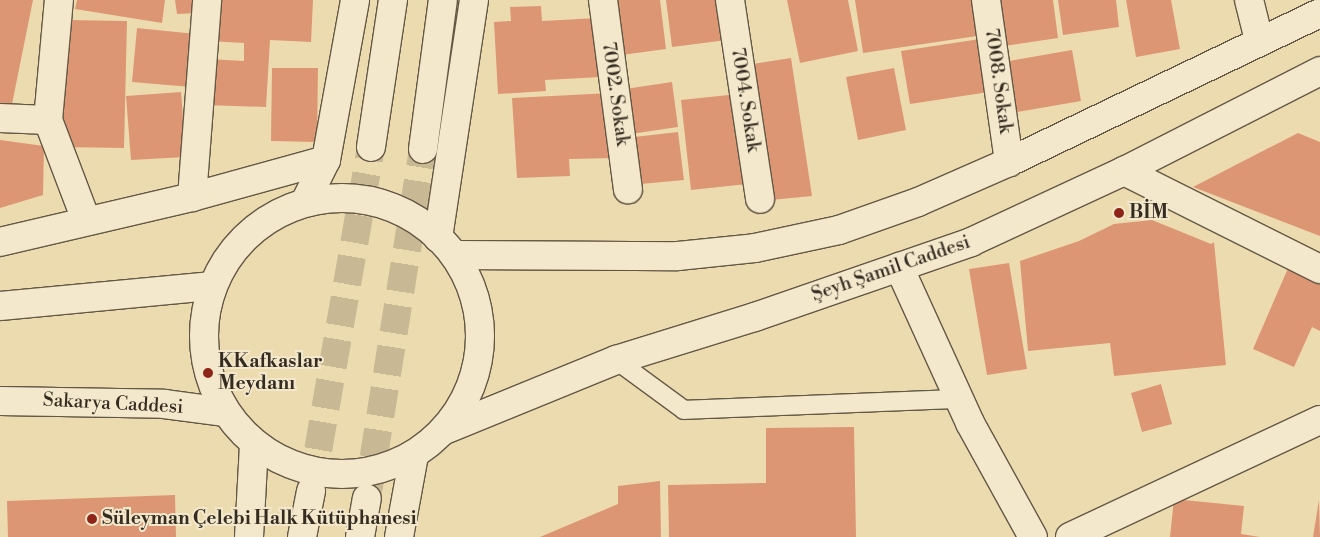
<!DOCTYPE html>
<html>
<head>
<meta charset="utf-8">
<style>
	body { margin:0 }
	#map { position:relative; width:1320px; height:537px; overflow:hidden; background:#eddbb0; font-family:"Libre Bodoni",serif }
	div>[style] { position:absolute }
	.building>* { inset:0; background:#dc9674 }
	.secondary-tunnel>* { height:28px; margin-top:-14px; transform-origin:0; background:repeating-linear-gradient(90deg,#c8b893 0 28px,transparent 0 42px) }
	.roads { filter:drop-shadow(1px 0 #635845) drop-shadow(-1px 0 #635845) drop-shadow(0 1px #635845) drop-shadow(0 -1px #635845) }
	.lane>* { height:18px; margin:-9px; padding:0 9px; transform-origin:9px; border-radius:9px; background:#f3e8cc }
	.street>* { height:28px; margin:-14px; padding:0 14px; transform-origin:14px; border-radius:14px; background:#f3e8cc }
	.secondary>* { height:28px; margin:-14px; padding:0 14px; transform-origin:14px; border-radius:14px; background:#f3e8cc }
	.secondary>.ring { margin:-14px; padding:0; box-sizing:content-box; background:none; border:28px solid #f3e8cc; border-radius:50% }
	.dots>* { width:14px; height:14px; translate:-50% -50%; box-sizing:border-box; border:2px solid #f3e8cc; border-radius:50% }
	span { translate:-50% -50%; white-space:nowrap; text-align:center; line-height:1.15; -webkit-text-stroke:4px #f3e8cc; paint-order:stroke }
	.street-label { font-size:19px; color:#352c21 }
	.poi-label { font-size:19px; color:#352c21; font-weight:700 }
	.left { translate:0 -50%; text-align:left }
</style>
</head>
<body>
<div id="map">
	<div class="building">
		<div style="clip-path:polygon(0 0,33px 0,11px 109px,0 107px)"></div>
		<div style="clip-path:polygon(77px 0,165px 0,162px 23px,75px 9px)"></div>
		<div style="clip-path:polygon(175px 0,199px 0,199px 13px,177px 14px)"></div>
		<div style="clip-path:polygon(211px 0,313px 0,311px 42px,270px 40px,266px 107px,204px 105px,207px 59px,244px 61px,244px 43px,209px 41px)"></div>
		<div style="clip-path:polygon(607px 0,660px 0,666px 49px,614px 56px)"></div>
		<div style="clip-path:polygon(666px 0,723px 0,727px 40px,672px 47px)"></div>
		<div style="clip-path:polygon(787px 0,848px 0,858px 51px,800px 63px)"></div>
		<div style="clip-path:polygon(855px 0,972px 0,977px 36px,863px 53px)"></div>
		<div style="clip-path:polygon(998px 0,1053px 0,1058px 38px,1004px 46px)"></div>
		<div style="clip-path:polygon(1058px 0,1116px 0,1119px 27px,1063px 35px)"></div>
		<div style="clip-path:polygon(1126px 0,1171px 0,1180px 49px,1136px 57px)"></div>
		<div style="clip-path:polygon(541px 6px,542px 21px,597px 18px,601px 77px,545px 80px,546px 91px,498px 94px,494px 22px,511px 21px,510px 7px)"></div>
		<div style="clip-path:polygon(66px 20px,127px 21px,124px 148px,63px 147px)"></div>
		<div style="clip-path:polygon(137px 28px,196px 34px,191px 87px,132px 82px)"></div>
		<div style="clip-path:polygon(980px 39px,989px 92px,910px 104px,901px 51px)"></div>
		<div style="clip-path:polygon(1072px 50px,1081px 101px,1012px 113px,1003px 62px)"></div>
		<div style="clip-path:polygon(791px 58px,812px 196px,771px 200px,746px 65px)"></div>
		<div style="clip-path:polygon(272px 68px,318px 68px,317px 142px,271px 141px)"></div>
		<div style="clip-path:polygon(894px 68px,906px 130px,858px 140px,846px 77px)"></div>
		<div style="clip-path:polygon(672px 82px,678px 127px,624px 135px,618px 90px)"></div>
		<div style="clip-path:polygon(181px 92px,186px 157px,131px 160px,126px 96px)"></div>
		<div style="clip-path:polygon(611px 93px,615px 158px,569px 159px,570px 176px,517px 178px,512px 98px)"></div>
		<div style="clip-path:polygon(738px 94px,747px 184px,691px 190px,681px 100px)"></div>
		<div style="clip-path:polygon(678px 132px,684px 180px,630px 185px,625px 138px)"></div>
		<div style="clip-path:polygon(1298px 133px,1320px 142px,1320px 236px,1193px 187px)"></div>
		<div style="clip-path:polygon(0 140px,44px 146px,43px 195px,0 208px)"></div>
		<div style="clip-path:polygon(1152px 220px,1211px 244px,1214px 242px,1226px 365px,1114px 376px,1110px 343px,1028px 351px,1020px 261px,1079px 241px,1114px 224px)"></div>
		<div style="clip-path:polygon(1009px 263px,1027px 369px,987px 375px,969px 269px)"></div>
		<div style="clip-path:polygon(1289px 266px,1320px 279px,1320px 331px,1312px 327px,1294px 367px,1253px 349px)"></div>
		<div style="clip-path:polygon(1161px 384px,1172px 424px,1142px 432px,1131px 393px)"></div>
		<div style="clip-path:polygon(854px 427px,856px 537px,669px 537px,668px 485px,766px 483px,766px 428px)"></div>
		<div style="clip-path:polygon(660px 481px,661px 537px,540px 537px,618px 504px,618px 486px)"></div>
		<div style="clip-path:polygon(175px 495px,176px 537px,8px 537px,7px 501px)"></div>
		<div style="clip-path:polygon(1174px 499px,1244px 506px,1241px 534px,1260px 537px,1170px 537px)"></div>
		<div style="clip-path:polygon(1319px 500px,1320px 537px,1313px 537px)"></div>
	</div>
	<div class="secondary-tunnel">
		<div style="left:311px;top:491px;width:349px;rotate:-80.1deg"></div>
		<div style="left:367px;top:499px;width:354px;rotate:-80.9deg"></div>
	</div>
	<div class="roads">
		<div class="lane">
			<div style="left:616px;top:360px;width:84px;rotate:36.3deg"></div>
			<div style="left:684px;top:410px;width:275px;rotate:-2.3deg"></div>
		</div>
		<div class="street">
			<div style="left:603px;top:0;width:191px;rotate:82.5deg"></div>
			<div style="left:730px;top:0;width:201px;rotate:81.4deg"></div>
			<div style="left:986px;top:0;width:164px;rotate:81.9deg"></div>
			<div style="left:1249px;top:0;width:41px;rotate:76deg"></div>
			<div style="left:0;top:118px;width:48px;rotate:2.4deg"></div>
			<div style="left:48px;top:120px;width:107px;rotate:69.2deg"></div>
			<div style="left:48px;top:120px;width:121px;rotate:-84.8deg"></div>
			<div style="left:1124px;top:171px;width:219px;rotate:26.6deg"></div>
			<div style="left:192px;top:197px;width:198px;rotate:-85.6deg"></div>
			<div style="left:0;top:242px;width:197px;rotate:-13.2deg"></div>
			<div style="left:192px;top:197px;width:139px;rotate:-15.4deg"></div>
			<div style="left:899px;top:267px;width:171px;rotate:65.5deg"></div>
			<div style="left:970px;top:423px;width:130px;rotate:61.1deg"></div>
			<div style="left:1070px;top:537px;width:276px;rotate:-25.1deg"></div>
		</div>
		<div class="secondary">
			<div style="left:371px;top:147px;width:149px;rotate:-81.5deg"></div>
			<div style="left:423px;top:149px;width:150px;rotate:-82.4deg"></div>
			<div class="ring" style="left:204px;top:198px;width:248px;height:248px"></div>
			<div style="left:305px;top:202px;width:47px;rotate:-63.4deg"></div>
			<div style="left:326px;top:160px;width:163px;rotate:-79.7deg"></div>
			<div style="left:438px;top:238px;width:241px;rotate:-81.4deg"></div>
			<div style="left:455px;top:255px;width:223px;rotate:0.3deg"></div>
			<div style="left:678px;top:256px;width:77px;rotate:-5.9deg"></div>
			<div style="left:755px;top:248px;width:86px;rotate:-12.1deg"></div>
			<div style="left:839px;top:230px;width:84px;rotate:-19.5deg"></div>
			<div style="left:918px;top:202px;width:99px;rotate:-23.7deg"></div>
			<div style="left:1009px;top:162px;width:345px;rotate:-25.6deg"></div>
			<div style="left:0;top:306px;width:213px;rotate:-5.4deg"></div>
			<div style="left:0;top:401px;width:164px;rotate:1deg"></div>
			<div style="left:164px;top:404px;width:62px;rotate:7.5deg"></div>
			<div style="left:447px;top:429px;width:183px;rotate:-22.2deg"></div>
			<div style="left:616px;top:360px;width:145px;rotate:-17.2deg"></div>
			<div style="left:755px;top:317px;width:229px;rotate:-19.1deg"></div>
			<div style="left:971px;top:242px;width:169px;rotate:-24.9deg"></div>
			<div style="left:1124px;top:171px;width:220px;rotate:-27deg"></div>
			<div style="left:249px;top:537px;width:93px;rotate:-86.9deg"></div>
			<div style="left:302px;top:537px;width:47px;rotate:-78.9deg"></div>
			<div style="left:360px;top:537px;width:39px;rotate:-80deg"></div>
			<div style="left:399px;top:537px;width:83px;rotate:-79.6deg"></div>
		</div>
	</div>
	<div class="dots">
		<div style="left:1119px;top:213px;background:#8f2418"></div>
		<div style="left:208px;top:373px;background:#8f2418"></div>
		<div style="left:92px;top:519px;background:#8f2418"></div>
	</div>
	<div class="street-label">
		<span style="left:998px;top:81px;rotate:82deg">7008. Sokak</span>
		<span style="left:615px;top:94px;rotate:82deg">7002. Sokak</span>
		<span style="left:745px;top:100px;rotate:81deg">7004. Sokak</span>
		<span style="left:891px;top:269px;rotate:-19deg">Şeyh Şamil Caddesi</span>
		<span style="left:113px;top:404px;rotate:3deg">Sakarya Caddesi</span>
	</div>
	<div class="poi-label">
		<span class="left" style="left:1129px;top:213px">BİM</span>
		<span class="left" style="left:218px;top:373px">KKafkaslar<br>Meydanı</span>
		<span class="left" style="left:102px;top:519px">Süleyman Çelebi Halk Kütüphanesi</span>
	</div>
</div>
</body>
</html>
